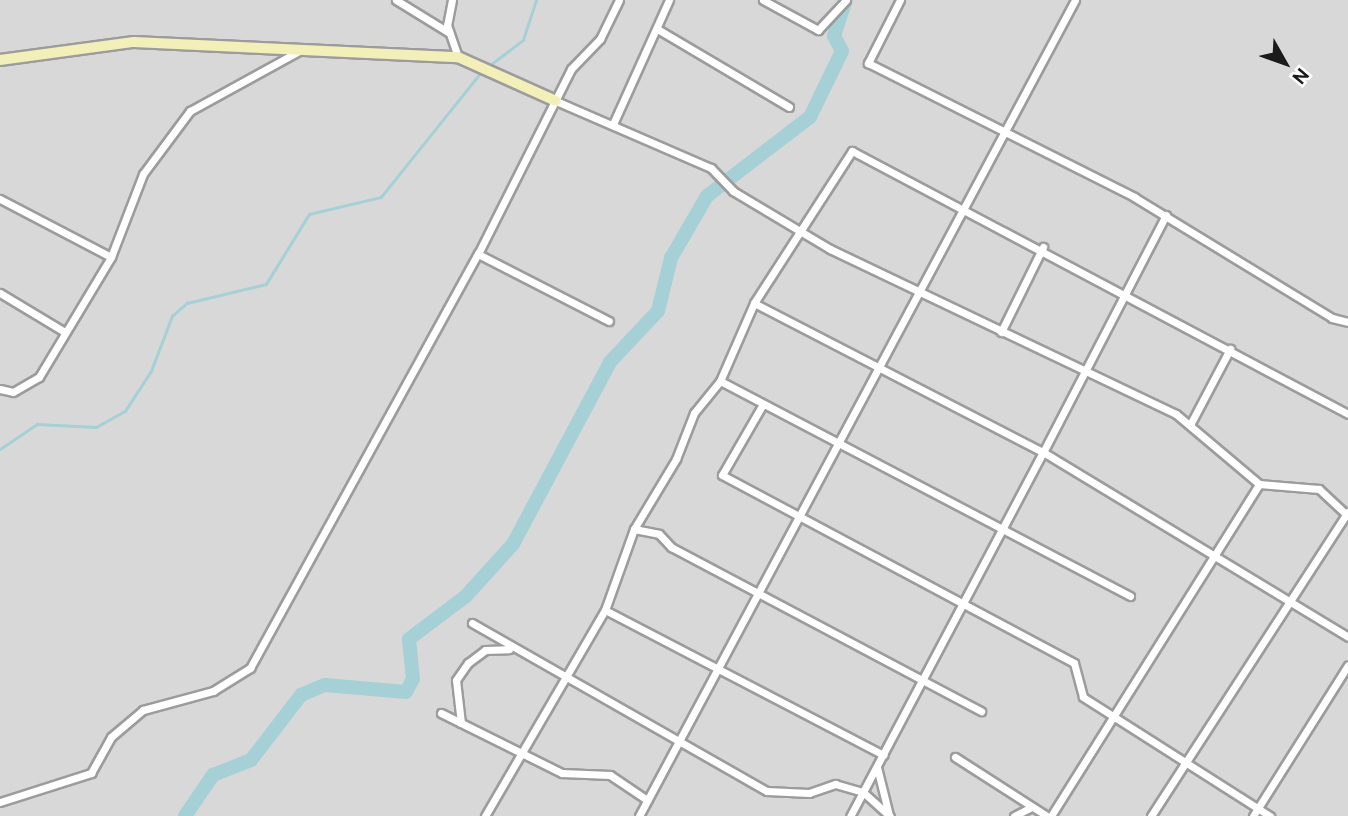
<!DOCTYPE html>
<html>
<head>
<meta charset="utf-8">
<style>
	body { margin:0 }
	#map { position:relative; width:1348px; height:816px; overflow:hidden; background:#ece7e1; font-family:Ubuntu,sans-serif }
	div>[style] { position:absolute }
	.residential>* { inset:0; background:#d9d8d8 }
	.stream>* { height:2.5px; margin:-1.25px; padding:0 1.25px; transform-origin:1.25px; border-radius:1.25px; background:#a5d0d6 }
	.river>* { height:14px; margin:-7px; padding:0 7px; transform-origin:7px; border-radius:7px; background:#a5d0d6 }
	.roads { filter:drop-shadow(2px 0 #9c9c9c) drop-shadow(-2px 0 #9c9c9c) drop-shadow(0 2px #9c9c9c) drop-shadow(0 -2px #9c9c9c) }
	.street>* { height:7px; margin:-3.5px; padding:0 3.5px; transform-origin:3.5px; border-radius:3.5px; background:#fff }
	.secondary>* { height:10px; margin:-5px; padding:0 5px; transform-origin:5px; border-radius:5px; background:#f3efb8 }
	span { translate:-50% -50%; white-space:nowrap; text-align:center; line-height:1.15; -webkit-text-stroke:6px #fff; paint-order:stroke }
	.north { position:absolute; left:1250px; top:28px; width:70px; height:70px; -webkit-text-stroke:5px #fff; paint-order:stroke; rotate:130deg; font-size:19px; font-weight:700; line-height:28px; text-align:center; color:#1b1b1b }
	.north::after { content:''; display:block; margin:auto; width:24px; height:32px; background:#1b1b1b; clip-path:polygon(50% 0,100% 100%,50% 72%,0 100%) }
</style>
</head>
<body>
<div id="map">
	<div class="residential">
		<div style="clip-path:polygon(0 0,1348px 0,1348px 816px,0 816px)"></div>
	</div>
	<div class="stream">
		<div style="left:486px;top:68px;width:46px;rotate:-37.1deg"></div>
		<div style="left:523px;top:40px;width:42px;rotate:-72deg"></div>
		<div style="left:0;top:449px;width:45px;rotate:-34deg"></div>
		<div style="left:37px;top:424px;width:59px;rotate:2.9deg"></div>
		<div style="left:96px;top:427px;width:33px;rotate:-29deg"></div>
		<div style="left:125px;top:411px;width:48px;rotate:-57deg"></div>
		<div style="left:151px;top:371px;width:59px;rotate:-69.1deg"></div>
		<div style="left:172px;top:316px;width:20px;rotate:-41deg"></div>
		<div style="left:187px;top:303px;width:81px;rotate:-13.5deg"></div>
		<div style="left:266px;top:284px;width:82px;rotate:-58.4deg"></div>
		<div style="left:309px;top:214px;width:74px;rotate:-13.3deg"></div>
		<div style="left:381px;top:197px;width:160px;rotate:-51.3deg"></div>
	</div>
	<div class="river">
		<div style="left:185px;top:816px;width:50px;rotate:-55.7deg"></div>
		<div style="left:213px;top:775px;width:41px;rotate:-21.5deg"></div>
		<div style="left:251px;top:760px;width:82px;rotate:-52.4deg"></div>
		<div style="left:301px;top:695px;width:26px;rotate:-23deg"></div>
		<div style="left:325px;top:685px;width:81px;rotate:4.9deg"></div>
		<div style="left:406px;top:692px;width:15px;rotate:-62deg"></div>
		<div style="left:413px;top:679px;width:40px;rotate:-95.7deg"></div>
		<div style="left:409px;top:639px;width:71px;rotate:-37deg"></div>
		<div style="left:466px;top:596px;width:70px;rotate:-47.9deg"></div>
		<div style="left:513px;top:544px;width:206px;rotate:-61.9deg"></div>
		<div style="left:610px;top:362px;width:70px;rotate:-46.7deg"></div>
		<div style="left:658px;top:311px;width:55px;rotate:-76.2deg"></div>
		<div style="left:671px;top:258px;width:72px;rotate:-59.9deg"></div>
		<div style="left:707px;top:196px;width:130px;rotate:-37.5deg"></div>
		<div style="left:810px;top:117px;width:73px;rotate:-64.1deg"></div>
		<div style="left:842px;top:51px;width:17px;rotate:-118deg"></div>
		<div style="left:834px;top:36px;width:38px;rotate:-72deg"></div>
	</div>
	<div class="roads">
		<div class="street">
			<div style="left:396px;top:0;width:61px;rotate:31.6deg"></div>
			<div style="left:452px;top:0;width:25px;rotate:101deg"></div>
			<div style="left:447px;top:25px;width:34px;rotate:71deg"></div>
			<div style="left:763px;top:0;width:63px;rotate:28.6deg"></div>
			<div style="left:818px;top:30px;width:41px;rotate:-47deg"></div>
			<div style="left:900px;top:0;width:71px;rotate:116.9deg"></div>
			<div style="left:868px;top:63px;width:298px;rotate:26.7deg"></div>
			<div style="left:1134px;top:197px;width:232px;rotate:31.4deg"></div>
			<div style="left:1332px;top:318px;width:16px;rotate:14deg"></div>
			<div style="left:659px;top:30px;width:151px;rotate:30.6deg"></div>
			<div style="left:556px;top:101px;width:169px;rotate:23.4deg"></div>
			<div style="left:711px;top:168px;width:32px;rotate:46deg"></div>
			<div style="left:733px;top:191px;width:113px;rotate:30.9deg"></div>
			<div style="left:830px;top:249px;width:383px;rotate:25.5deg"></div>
			<div style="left:1176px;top:414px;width:109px;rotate:40.1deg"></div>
			<div style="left:1259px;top:484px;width:60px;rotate:4.8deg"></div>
			<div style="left:1319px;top:489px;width:40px;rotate:43deg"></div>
			<div style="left:613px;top:124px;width:136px;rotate:-65.7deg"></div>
			<div style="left:0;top:199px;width:125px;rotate:27.6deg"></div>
			<div style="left:1166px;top:215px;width:267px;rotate:117.4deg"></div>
			<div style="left:1043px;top:452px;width:357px;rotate:31.2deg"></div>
			<div style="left:478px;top:254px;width:147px;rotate:27.1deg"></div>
			<div style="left:0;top:293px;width:76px;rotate:31deg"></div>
			<div style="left:754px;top:303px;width:325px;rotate:27.3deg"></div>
			<div style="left:1043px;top:452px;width:412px;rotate:117.9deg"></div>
			<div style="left:1001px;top:332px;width:95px;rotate:-63.7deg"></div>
			<div style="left:0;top:389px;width:13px;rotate:13deg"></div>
			<div style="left:13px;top:392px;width:30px;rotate:-30deg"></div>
			<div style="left:39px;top:377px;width:140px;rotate:-59deg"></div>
			<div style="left:111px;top:257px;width:89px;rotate:-68.9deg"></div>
			<div style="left:143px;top:174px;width:79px;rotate:-53.3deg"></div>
			<div style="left:190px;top:111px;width:124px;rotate:-28.8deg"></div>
			<div style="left:763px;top:404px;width:82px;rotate:120deg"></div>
			<div style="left:722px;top:475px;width:399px;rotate:28.1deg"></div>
			<div style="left:1074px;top:663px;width:35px;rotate:75deg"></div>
			<div style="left:1083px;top:697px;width:222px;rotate:32.5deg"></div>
			<div style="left:1191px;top:423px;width:84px;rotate:-62.2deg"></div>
			<div style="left:634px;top:529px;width:25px;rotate:11deg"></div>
			<div style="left:659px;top:534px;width:18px;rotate:47deg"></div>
			<div style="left:671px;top:547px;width:351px;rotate:27.9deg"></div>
			<div style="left:1130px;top:596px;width:463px;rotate:-152.3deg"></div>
			<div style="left:720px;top:381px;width:85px;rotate:-66.4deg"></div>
			<div style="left:754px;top:303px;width:181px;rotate:-57.2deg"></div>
			<div style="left:852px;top:151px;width:561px;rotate:27.93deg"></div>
			<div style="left:605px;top:610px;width:86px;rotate:-70.3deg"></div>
			<div style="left:634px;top:529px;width:82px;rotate:-59deg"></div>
			<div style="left:676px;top:459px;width:49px;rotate:-68.6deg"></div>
			<div style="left:694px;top:413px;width:41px;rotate:-50.9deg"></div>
			<div style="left:472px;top:623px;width:339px;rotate:29.7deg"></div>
			<div style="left:767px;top:791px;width:42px;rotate:2.7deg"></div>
			<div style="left:809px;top:793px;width:28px;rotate:-19deg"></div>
			<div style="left:835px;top:784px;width:29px;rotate:16deg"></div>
			<div style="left:863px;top:792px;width:36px;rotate:42deg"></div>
			<div style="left:441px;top:713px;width:135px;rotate:26.4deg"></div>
			<div style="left:562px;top:773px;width:48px;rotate:2.4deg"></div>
			<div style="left:610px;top:775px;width:45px;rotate:34deg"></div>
			<div style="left:461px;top:723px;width:43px;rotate:-96.6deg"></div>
			<div style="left:456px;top:680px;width:21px;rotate:-55deg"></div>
			<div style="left:468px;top:663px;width:21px;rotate:-37deg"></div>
			<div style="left:485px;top:650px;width:24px;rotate:-2deg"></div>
			<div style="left:955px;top:757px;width:109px;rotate:32.7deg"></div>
			<div style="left:877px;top:767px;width:49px;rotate:76deg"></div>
			<div style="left:0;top:802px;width:96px;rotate:-17.7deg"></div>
			<div style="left:91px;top:773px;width:41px;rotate:-60.9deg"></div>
			<div style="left:111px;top:737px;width:42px;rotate:-40.2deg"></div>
			<div style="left:143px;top:710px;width:73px;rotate:-15.2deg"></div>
			<div style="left:213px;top:691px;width:44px;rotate:-31.9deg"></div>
			<div style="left:250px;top:668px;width:473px;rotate:-61.2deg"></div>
			<div style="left:478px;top:254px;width:207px;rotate:-63.3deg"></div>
			<div style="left:571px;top:69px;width:42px;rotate:-46deg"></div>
			<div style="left:600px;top:39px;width:43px;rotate:-64deg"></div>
			<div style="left:485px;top:816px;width:238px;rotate:-59.8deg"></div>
			<div style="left:605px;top:610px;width:314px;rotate:27.5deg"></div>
			<div style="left:639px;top:816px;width:925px;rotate:-61.88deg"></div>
			<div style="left:1014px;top:816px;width:20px;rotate:-27deg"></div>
			<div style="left:1051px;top:816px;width:392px;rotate:-57.9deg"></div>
			<div style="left:1151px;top:816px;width:362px;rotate:-57.1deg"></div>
			<div style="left:1253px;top:816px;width:178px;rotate:-57.8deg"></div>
		</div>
		<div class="secondary">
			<div style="left:0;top:60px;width:135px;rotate:-7.7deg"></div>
			<div style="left:134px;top:42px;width:324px;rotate:2.7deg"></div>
			<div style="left:458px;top:57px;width:107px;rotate:24.2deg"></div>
		</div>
	</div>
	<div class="north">N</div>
</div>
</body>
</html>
